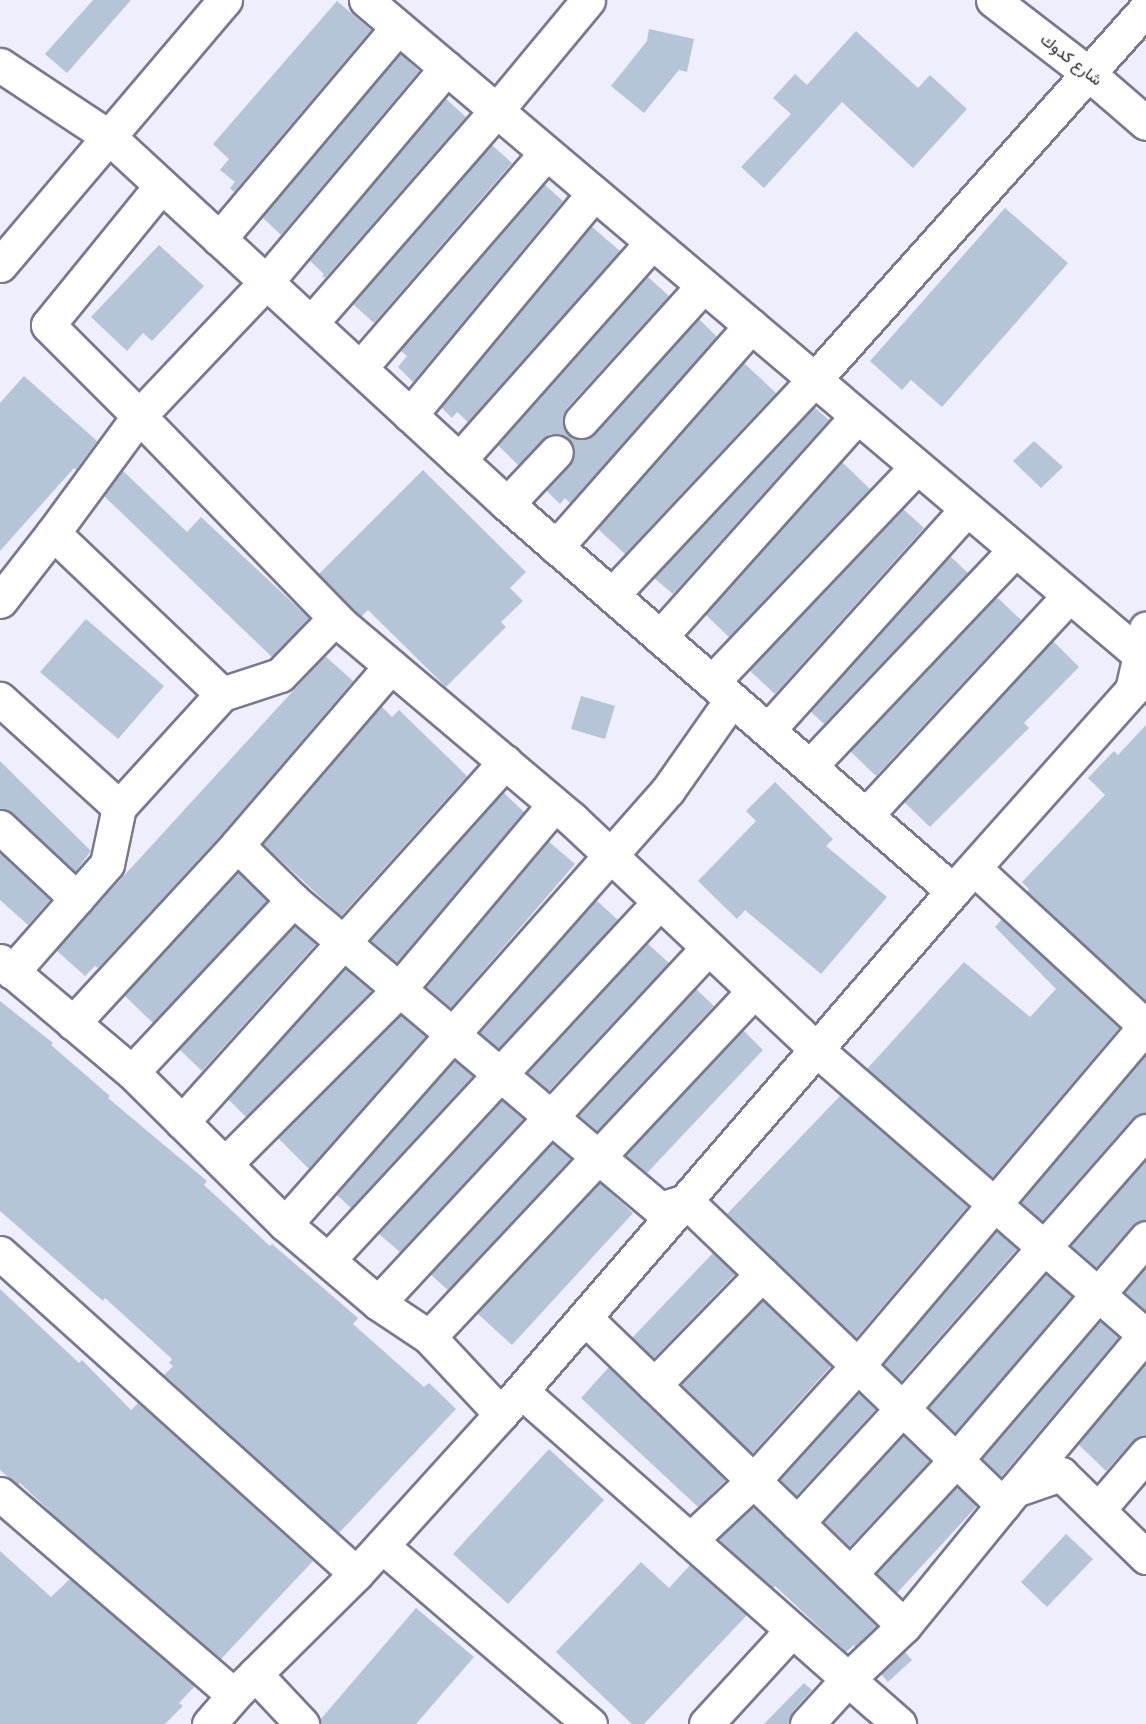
<!DOCTYPE html>
<html>
<head>
<meta charset="utf-8">
<style>
	body { margin:0 }
	#map { position:relative; width:1146px; height:1724px; overflow:hidden; background:#eeeefd; font-family:Montserrat,Vazirmatn,sans-serif }
	div>[style] { position:absolute }
	.building>* { inset:0; background:#b5c4d7 }
	.roads { filter:drop-shadow(2px 0 #78798e) drop-shadow(-2px 0 #78798e) drop-shadow(0 2px #78798e) drop-shadow(0 -2px #78798e) }
	.minor>* { height:33px; margin:-16.5px; padding:0 16.5px; transform-origin:16.5px; border-radius:16.5px; background:#fff }
	span { translate:-50% -50%; white-space:nowrap; text-align:center; line-height:1.15; -webkit-text-stroke:4.5px #fff; paint-order:stroke }
	.street-label { font-size:16px; color:#22222a }
</style>
</head>
<body>
<div id="map">
	<div class="building">
		<div style="clip-path:polygon(93px 0,131px 0,67px 73px,45px 54px)"></div>
		<div style="clip-path:polygon(337px 1px,371px 30px,234px 192px,230px 188px,235px 182px,220px 170px,229px 159px,213px 144px)"></div>
		<div style="clip-path:polygon(649px 29px,694px 39px,687px 72px,679px 70px,644px 113px,611px 86px,647px 41px)"></div>
		<div style="clip-path:polygon(856px 31px,918px 88px,930px 75px,967px 109px,913px 168px,842px 102px,764px 188px,741px 167px,791px 114px,773px 98px,795px 74px,807px 85px)"></div>
		<div style="clip-path:polygon(400px 53px,419px 71px,281px 235px,262px 217px)"></div>
		<div style="clip-path:polygon(445px 98px,466px 117px,325px 278px,322px 276px,324px 274px,309px 260px)"></div>
		<div style="clip-path:polygon(492px 145px,512px 163px,374px 323px,353px 304px)"></div>
		<div style="clip-path:polygon(544px 184px,563px 201px,413px 382px,398px 367px,407px 356px,400px 350px)"></div>
		<div style="clip-path:polygon(1005px 208px,1068px 263px,942px 407px,911px 380px,902px 390px,870px 361px)"></div>
		<div style="clip-path:polygon(591px 226px,620px 251px,468px 422px,457px 412px,452px 418px,441px 407px)"></div>
		<div style="clip-path:polygon(159px 245px,204px 286px,152px 341px,143px 333px,127px 351px,91px 317px)"></div>
		<div style="clip-path:polygon(647px 276px,669px 296px,567px 408px,563px 417px,563px 426px,569px 435px,577px 439px,586px 439px,595px 434px,699px 319px,717px 337px,570px 503px,565px 498px,560px 504px,546px 490px,574px 457px,574px 447px,569px 439px,560px 434px,550px 434px,518px 465px,498px 445px)"></div>
		<div style="clip-path:polygon(744px 363px,776px 393px,625px 554px,597px 528px)"></div>
		<div style="clip-path:polygon(24px 376px,97px 441px,76px 470px,74px 468px,0 551px,0 403px)"></div>
		<div style="clip-path:polygon(814px 407px,829px 420px,673px 594px,654px 578px)"></div>
		<div style="clip-path:polygon(1034px 441px,1063px 467px,1041px 488px,1013px 461px)"></div>
		<div style="clip-path:polygon(842px 462px,870px 489px,729px 637px,705px 614px)"></div>
		<div style="clip-path:polygon(122px 470px,187px 532px,201px 517px,309px 618px,272px 657px,104px 496px)"></div>
		<div style="clip-path:polygon(423px 470px,526px 572px,510px 588px,523px 601px,501px 622px,506px 627px,446px 687px,368px 610px,361px 617px,319px 574px)"></div>
		<div style="clip-path:polygon(903px 509px,924px 528px,775px 694px,749px 670px)"></div>
		<div style="clip-path:polygon(950px 556px,968px 573px,824px 724px,810px 711px)"></div>
		<div style="clip-path:polygon(995px 598px,999px 599px,1021px 620px,876px 776px,850px 751px)"></div>
		<div style="clip-path:polygon(86px 619px,164px 686px,118px 739px,40px 672px)"></div>
		<div style="clip-path:polygon(1053px 641px,1079px 667px,1024px 723px,1029px 728px,930px 827px,904px 802px)"></div>
		<div style="clip-path:polygon(325px 656px,353px 681px,223px 833px,98px 968px,95px 966px,85px 976px,56px 950px)"></div>
		<div style="clip-path:polygon(581px 696px,615px 706px,605px 739px,571px 729px)"></div>
		<div style="clip-path:polygon(381px 706px,392px 717px,399px 710px,467px 776px,341px 916px,263px 844px)"></div>
		<div style="clip-path:polygon(1146px 725px,1146px 1001px,1027px 892px,1029px 889px,1022px 882px,1105px 795px,1088px 778px,1114px 751px,1118px 755px)"></div>
		<div style="clip-path:polygon(0 761px,91px 851px,75px 872px,13px 813px,0 809px)"></div>
		<div style="clip-path:polygon(775px 782px,833px 839px,826px 846px,887px 897px,821px 974px,745px 910px,737px 919px,698px 881px,756px 821px,746px 811px)"></div>
		<div style="clip-path:polygon(503px 792px,524px 812px,397px 963px,370px 940px)"></div>
		<div style="clip-path:polygon(548px 841px,575px 864px,451px 1008px,425px 987px)"></div>
		<div style="clip-path:polygon(0 853px,50px 900px,28px 925px,0 900px)"></div>
		<div style="clip-path:polygon(238px 872px,267px 901px,153px 1023px,124px 995px)"></div>
		<div style="clip-path:polygon(596px 900px,618px 920px,499px 1049px,479px 1032px)"></div>
		<div style="clip-path:polygon(1002px 919px,1119px 1028px,992px 1178px,867px 1069px,964px 962px,1030px 1017px,1056px 989px,995px 927px)"></div>
		<div style="clip-path:polygon(295px 926px,316px 944px,202px 1071px,179px 1049px)"></div>
		<div style="clip-path:polygon(647px 943px,669px 963px,549px 1091px,527px 1073px)"></div>
		<div style="clip-path:polygon(345px 968px,372px 991px,246px 1117px,228px 1099px)"></div>
		<div style="clip-path:polygon(696px 989px,714px 1006px,597px 1131px,578px 1115px)"></div>
		<div style="clip-path:polygon(0 1001px,53px 1043px,51px 1045px,110px 1096px,108px 1098px,207px 1181px,204px 1185px,270px 1246px,272px 1244px,358px 1318px,353px 1324px,424px 1387px,429px 1383px,456px 1409px,339px 1533px,164px 1375px,173px 1366px,169px 1363px,172px 1359px,105px 1298px,103px 1301px,0 1211px)"></div>
		<div style="clip-path:polygon(400px 1015px,426px 1036px,309px 1169px,278px 1138px)"></div>
		<div style="clip-path:polygon(743px 1030px,763px 1050px,647px 1173px,625px 1155px)"></div>
		<div style="clip-path:polygon(1146px 1054px,1146px 1113px,1132px 1119px,1042px 1221px,1021px 1202px)"></div>
		<div style="clip-path:polygon(454px 1060px,473px 1076px,351px 1208px,336px 1194px)"></div>
		<div style="clip-path:polygon(841px 1095px,968px 1206px,856px 1338px,727px 1214px)"></div>
		<div style="clip-path:polygon(502px 1100px,524px 1119px,400px 1252px,378px 1233px)"></div>
		<div style="clip-path:polygon(552px 1143px,571px 1159px,448px 1290px,430px 1274px)"></div>
		<div style="clip-path:polygon(1146px 1159px,1146px 1220px,1132px 1226px,1096px 1268px,1070px 1245px)"></div>
		<div style="clip-path:polygon(600px 1183px,633px 1213px,512px 1345px,477px 1313px)"></div>
		<div style="clip-path:polygon(996px 1231px,1017px 1249px,901px 1381px,883px 1364px)"></div>
		<div style="clip-path:polygon(713px 1253px,735px 1274px,654px 1358px,632px 1338px)"></div>
		<div style="clip-path:polygon(1146px 1267px,1146px 1311px,1124px 1292px)"></div>
		<div style="clip-path:polygon(1046px 1274px,1072px 1296px,955px 1433px,928px 1407px)"></div>
		<div style="clip-path:polygon(0 1289px,79px 1363px,82px 1360px,131px 1410px,138px 1403px,313px 1561px,221px 1659px,59px 1520px,20px 1483px,18px 1485px,0 1470px)"></div>
		<div style="clip-path:polygon(763px 1300px,831px 1366px,752px 1454px,681px 1384px)"></div>
		<div style="clip-path:polygon(1100px 1321px,1119px 1337px,1001px 1477px,982px 1459px)"></div>
		<div style="clip-path:polygon(1146px 1363px,1146px 1436px,1132px 1442px,1106px 1471px,1078px 1444px)"></div>
		<div style="clip-path:polygon(609px 1367px,726px 1480px,698px 1507px,581px 1398px)"></div>
		<div style="clip-path:polygon(858px 1392px,876px 1409px,796px 1496px,779px 1480px)"></div>
		<div style="clip-path:polygon(903px 1435px,930px 1461px,849px 1547px,823px 1522px)"></div>
		<div style="clip-path:polygon(549px 1449px,604px 1500px,508px 1604px,453px 1554px)"></div>
		<div style="clip-path:polygon(957px 1487px,977px 1506px,897px 1593px,876px 1573px)"></div>
		<div style="clip-path:polygon(753px 1506px,877px 1626px,855px 1647px,854px 1645px,846px 1652px,775px 1586px,773px 1588px,718px 1540px)"></div>
		<div style="clip-path:polygon(1066px 1534px,1093px 1559px,1047px 1607px,1021px 1582px)"></div>
		<div style="clip-path:polygon(0 1551px,51px 1597px,70px 1579px,195px 1686px,179px 1703px,183px 1706px,165px 1724px,0 1724px)"></div>
		<div style="clip-path:polygon(641px 1562px,669px 1588px,690px 1565px,747px 1615px,644px 1724px,632px 1724px,556px 1652px)"></div>
		<div style="clip-path:polygon(416px 1608px,474px 1657px,416px 1724px,320px 1724px,320px 1720px)"></div>
		<div style="clip-path:polygon(904px 1651px,912px 1660px,888px 1682px,881px 1674px)"></div>
		<div style="clip-path:polygon(804px 1683px,812px 1690px,793px 1711px,789px 1724px,764px 1724px)"></div>
	</div>
	<div class="roads">
		<div class="minor">
			<div style="left:366px;top:0;width:1014px;rotate:40.24deg"></div>
			<div style="left:993px;top:0;width:121px;rotate:37.6deg"></div>
			<div style="left:1089px;top:74px;width:75px;rotate:40.7deg"></div>
			<div style="left:0;top:65px;width:131px;rotate:33.4deg"></div>
			<div style="left:109px;top:137px;width:541px;rotate:42.68deg"></div>
			<div style="left:507px;top:504px;width:590px;rotate:40.95deg"></div>
			<div style="left:161px;top:186px;width:179px;rotate:129.1deg"></div>
			<div style="left:48px;top:325px;width:129px;rotate:45deg"></div>
			<div style="left:139px;top:416px;width:185px;rotate:-46.5deg"></div>
			<div style="left:266px;top:282px;width:280px;rotate:-49.9deg"></div>
			<div style="left:219px;top:239px;width:277px;rotate:-49.8deg"></div>
			<div style="left:0;top:265px;width:348px;rotate:-49.7deg"></div>
			<div style="left:311px;top:323px;width:281px;rotate:-48.9deg"></div>
			<div style="left:496px;top:111px;width:144px;rotate:-50.3deg"></div>
			<div style="left:360px;top:368px;width:284px;rotate:-49.1deg"></div>
			<div style="left:410px;top:415px;width:288px;rotate:-50.3deg"></div>
			<div style="left:581px;top:421px;width:182px;rotate:-47.9deg"></div>
			<div style="left:459px;top:460px;width:290px;rotate:-48.4deg"></div>
			<div style="left:507px;top:504px;width:71px;rotate:-46.7deg"></div>
			<div style="left:53px;top:533px;width:145px;rotate:-53.7deg"></div>
			<div style="left:139px;top:416px;width:289px;rotate:45.8deg"></div>
			<div style="left:340px;top:623px;width:304px;rotate:40.2deg"></div>
			<div style="left:572px;top:819px;width:337px;rotate:43.3deg"></div>
			<div style="left:817px;top:1050px;width:436px;rotate:41deg"></div>
			<div style="left:556px;top:547px;width:295px;rotate:-48.6deg"></div>
			<div style="left:612px;top:595px;width:296px;rotate:-46.8deg"></div>
			<div style="left:815px;top:379px;width:496px;rotate:-48.2deg"></div>
			<div style="left:0;top:601px;width:86px;rotate:-52.1deg"></div>
			<div style="left:53px;top:533px;width:233px;rotate:43.6deg"></div>
			<div style="left:222px;top:694px;width:153px;rotate:132.3deg"></div>
			<div style="left:119px;top:807px;width:161px;rotate:-137.8deg"></div>
			<div style="left:660px;top:637px;width:295px;rotate:-48.2deg"></div>
			<div style="left:712px;top:682px;width:297px;rotate:-46.4deg"></div>
			<div style="left:222px;top:694px;width:61px;rotate:-18.1deg"></div>
			<div style="left:280px;top:675px;width:79px;rotate:-46deg"></div>
			<div style="left:768px;top:730px;width:297px;rotate:-48deg"></div>
			<div style="left:810px;top:766px;width:298px;rotate:-46.5deg"></div>
			<div style="left:866px;top:815px;width:299px;rotate:-47.2deg"></div>
			<div style="left:0;top:827px;width:105px;rotate:43.1deg"></div>
			<div style="left:975px;top:869px;width:233px;rotate:42.7deg"></div>
			<div style="left:293px;top:900px;width:480px;rotate:40.1deg"></div>
			<div style="left:660px;top:1209px;width:27px;rotate:-17deg"></div>
			<div style="left:686px;top:1201px;width:439px;rotate:43.8deg"></div>
			<div style="left:0;top:961px;width:172px;rotate:40.1deg"></div>
			<div style="left:132px;top:1072px;width:216px;rotate:44.8deg"></div>
			<div style="left:285px;top:1224px;width:122px;rotate:40.3deg"></div>
			<div style="left:378px;top:1303px;width:61px;rotate:33.7deg"></div>
			<div style="left:429px;top:1337px;width:105px;rotate:46.9deg"></div>
			<div style="left:12px;top:972px;width:144px;rotate:-48.7deg"></div>
			<div style="left:107px;top:864px;width:58px;rotate:-78.1deg"></div>
			<div style="left:73px;top:1023px;width:242px;rotate:-47.3deg"></div>
			<div style="left:132px;top:1072px;width:236px;rotate:-46.9deg"></div>
			<div style="left:293px;top:900px;width:78px;rotate:-135.5deg"></div>
			<div style="left:237px;top:845px;width:236px;rotate:-49.3deg"></div>
			<div style="left:182px;top:1122px;width:484px;rotate:-48.1deg"></div>
			<div style="left:225px;top:1164px;width:239px;rotate:-45deg"></div>
			<div style="left:394px;top:995px;width:248px;rotate:-49.9deg"></div>
			<div style="left:285px;top:1224px;width:579px;rotate:-48.57deg"></div>
			<div style="left:668px;top:790px;width:111px;rotate:-54.9deg"></div>
			<div style="left:0;top:1253px;width:479px;rotate:42deg"></div>
			<div style="left:328px;top:1260px;width:488px;rotate:-47.2deg"></div>
			<div style="left:378px;top:1303px;width:485px;rotate:-47.1deg"></div>
			<div style="left:585px;top:1318px;width:443px;rotate:44deg"></div>
			<div style="left:904px;top:1626px;width:176px;rotate:-50.8deg"></div>
			<div style="left:1015px;top:1490px;width:49px;rotate:-19.2deg"></div>
			<div style="left:1061px;top:1474px;width:119px;rotate:44.3deg"></div>
			<div style="left:429px;top:1337px;width:475px;rotate:-46.8deg"></div>
			<div style="left:654px;top:1385px;width:155px;rotate:-45.8deg"></div>
			<div style="left:521px;top:1391px;width:504px;rotate:41.38deg"></div>
			<div style="left:1015px;top:1490px;width:204px;rotate:-50deg"></div>
			<div style="left:0;top:1494px;width:308px;rotate:40.7deg"></div>
			<div style="left:1098px;top:1510px;width:74px;rotate:-49.4deg"></div>
			<div style="left:797px;top:1523px;width:155px;rotate:-47.4deg"></div>
			<div style="left:902px;top:1409px;width:370px;rotate:-48.7deg"></div>
			<div style="left:690px;top:1540px;width:86px;rotate:-43.1deg"></div>
			<div style="left:753px;top:1481px;width:156px;rotate:-47.8deg"></div>
			<div style="left:858px;top:1365px;width:446px;rotate:-49.7deg"></div>
			<div style="left:382px;top:1546px;width:274px;rotate:40.6deg"></div>
			<div style="left:850px;top:1574px;width:156px;rotate:-47.1deg"></div>
			<div style="left:956px;top:1460px;width:292px;rotate:-49.4deg"></div>
			<div style="left:255px;top:1674px;width:69px;rotate:46.8deg"></div>
			<div style="left:209px;top:1724px;width:38px;rotate:-49deg"></div>
			<div style="left:234px;top:1695px;width:172px;rotate:-44.8deg"></div>
			<div style="left:356px;top:1574px;width:216px;rotate:-47.8deg"></div>
			<div style="left:501px;top:1414px;width:691px;rotate:-49.16deg"></div>
			<div style="left:953px;top:891px;width:269px;rotate:-48.3deg"></div>
			<div style="left:1132px;top:690px;width:63px;rotate:-77.1deg"></div>
			<div style="left:706px;top:1724px;width:127px;rotate:-47.5deg"></div>
			<div style="left:807px;top:1724px;width:61px;rotate:-47.7deg"></div>
			<div style="left:848px;top:1679px;width:77px;rotate:-43.4deg"></div>
		</div>
	</div>
	<div class="street-label">
		<span style="left:1071px;top:60px;rotate:38deg">شارع كدوك</span>
	</div>
</div>
</body>
</html>
